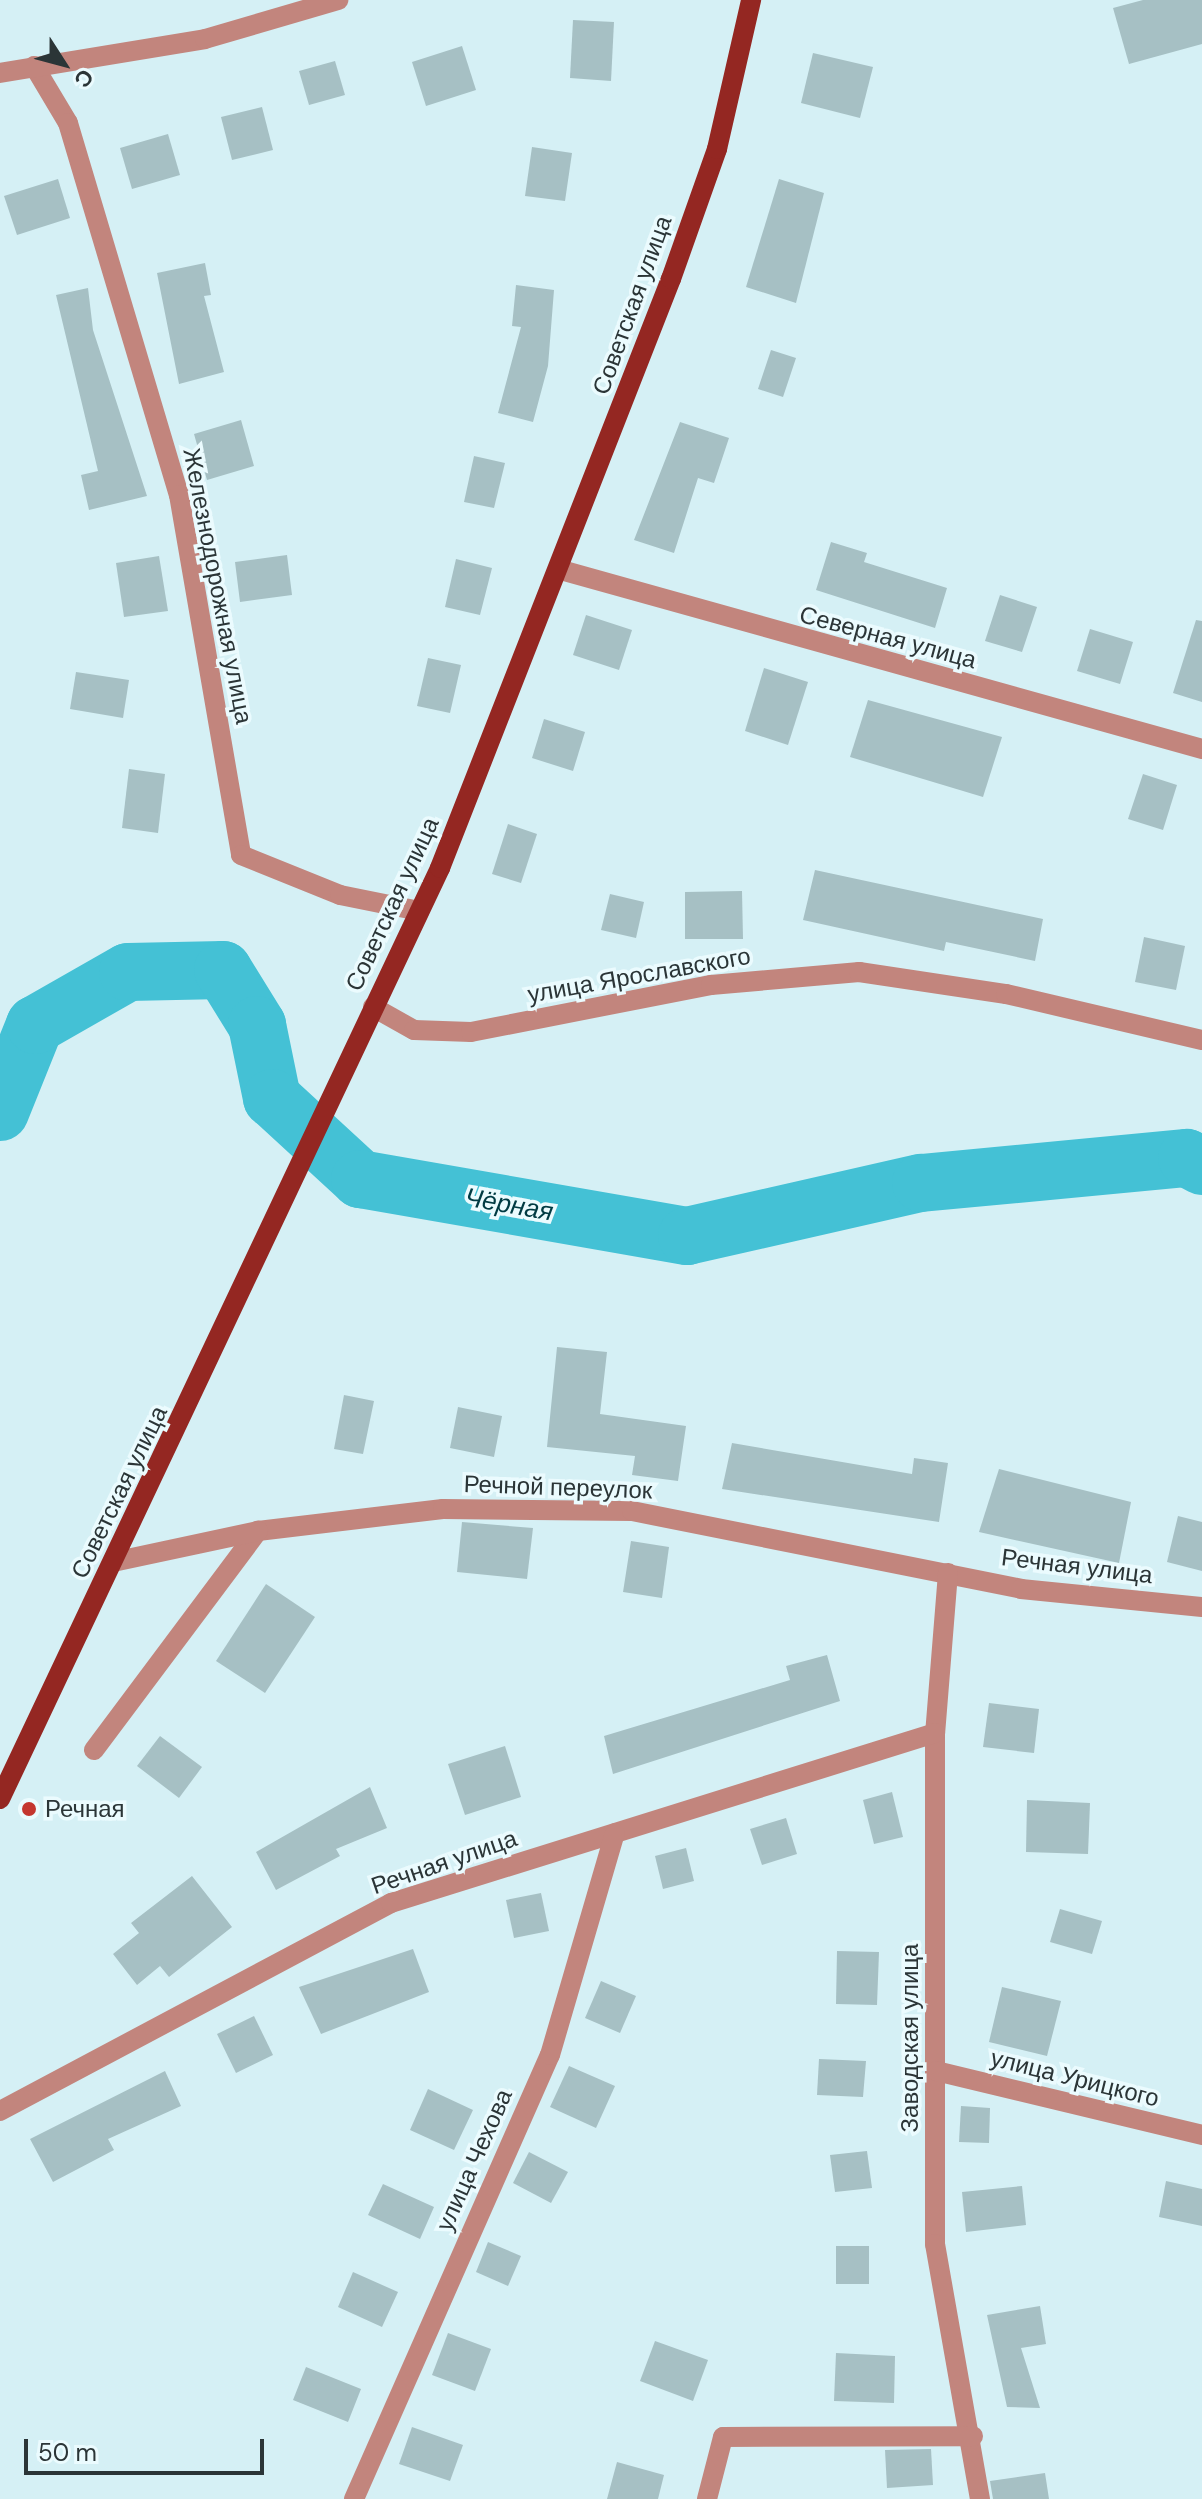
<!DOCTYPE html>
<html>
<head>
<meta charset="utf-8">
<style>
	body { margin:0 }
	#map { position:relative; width:1202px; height:2499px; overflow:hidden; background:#d5f0f5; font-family:"DM Sans",sans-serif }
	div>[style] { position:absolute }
	.river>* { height:58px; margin:-29px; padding:0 29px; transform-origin:29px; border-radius:29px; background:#44c1d5 }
	.building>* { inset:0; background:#a6c0c4 }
	.minor>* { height:20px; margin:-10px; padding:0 10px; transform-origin:10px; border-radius:10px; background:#c2857d }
	.major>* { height:20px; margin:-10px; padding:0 10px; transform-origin:10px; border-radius:10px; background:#942722 }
	.dots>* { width:22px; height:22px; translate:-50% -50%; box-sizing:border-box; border:4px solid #ebfbfe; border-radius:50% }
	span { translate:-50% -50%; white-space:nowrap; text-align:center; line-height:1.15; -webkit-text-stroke:7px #ebfbfe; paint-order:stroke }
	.street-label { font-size:24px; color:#2b3537 }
	.poi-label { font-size:24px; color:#2b3537 }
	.left { translate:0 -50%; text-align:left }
	.water-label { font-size:26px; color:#003b43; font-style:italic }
	.north { position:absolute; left:24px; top:24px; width:80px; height:80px; -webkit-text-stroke:6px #ebfbfe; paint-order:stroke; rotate:126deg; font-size:22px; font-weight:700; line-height:32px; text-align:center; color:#2b3537 }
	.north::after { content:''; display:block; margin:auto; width:28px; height:36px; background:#2b3537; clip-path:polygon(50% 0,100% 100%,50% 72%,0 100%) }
	.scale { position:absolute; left:24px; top:2439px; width:240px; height:36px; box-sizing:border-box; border:4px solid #2b3537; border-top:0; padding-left:10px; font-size:24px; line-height:28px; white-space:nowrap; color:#2b3537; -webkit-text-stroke:6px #ebfbfe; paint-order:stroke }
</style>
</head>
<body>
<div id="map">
	<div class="river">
		<div style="left:0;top:1112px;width:94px;rotate:-68.1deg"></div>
		<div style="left:35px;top:1025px;width:107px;rotate:-29.7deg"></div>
		<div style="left:128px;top:972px;width:95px;rotate:-1.2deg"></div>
		<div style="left:223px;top:970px;width:65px;rotate:58.3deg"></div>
		<div style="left:257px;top:1025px;width:75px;rotate:78.4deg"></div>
		<div style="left:272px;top:1098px;width:120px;rotate:42.6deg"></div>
		<div style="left:360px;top:1179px;width:332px;rotate:9.9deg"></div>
		<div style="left:687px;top:1236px;width:240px;rotate:-12.8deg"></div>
		<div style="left:921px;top:1183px;width:267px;rotate:-5.4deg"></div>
		<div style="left:1187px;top:1158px;width:17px;rotate:28deg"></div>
	</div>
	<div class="building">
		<div style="clip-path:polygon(1143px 0,1202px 0,1202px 44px,1129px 64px,1113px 8px)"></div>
		<div style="clip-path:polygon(573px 20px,614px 22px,611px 81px,570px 78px)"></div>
		<div style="clip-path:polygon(462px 46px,476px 90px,426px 106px,412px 62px)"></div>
		<div style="clip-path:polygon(813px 53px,873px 67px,860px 118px,801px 103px)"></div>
		<div style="clip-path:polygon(335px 61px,345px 95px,309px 105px,299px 71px)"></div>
		<div style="clip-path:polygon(262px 107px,273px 150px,232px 160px,221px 117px)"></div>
		<div style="clip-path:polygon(168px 134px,180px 175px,132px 189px,120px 148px)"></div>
		<div style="clip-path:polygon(532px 147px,572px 153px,565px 201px,525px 196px)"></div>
		<div style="clip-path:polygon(58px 179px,70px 218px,17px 235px,4px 196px)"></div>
		<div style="clip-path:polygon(779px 179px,824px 193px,796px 303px,746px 287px)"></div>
		<div style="clip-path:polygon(205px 263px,211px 295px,204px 296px,224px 372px,179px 384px,157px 273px)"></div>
		<div style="clip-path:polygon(516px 285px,554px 290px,548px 366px,533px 422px,498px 413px,521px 327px,512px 326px)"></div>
		<div style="clip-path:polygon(88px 288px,93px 330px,147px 496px,89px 510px,81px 475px,98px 471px,56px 295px)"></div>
		<div style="clip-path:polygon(771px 350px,796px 358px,783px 397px,758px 389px)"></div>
		<div style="clip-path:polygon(241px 420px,254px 466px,207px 480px,194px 434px)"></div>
		<div style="clip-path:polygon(680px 422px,729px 438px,714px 483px,698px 478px,674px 553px,634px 540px)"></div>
		<div style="clip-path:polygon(474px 456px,505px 463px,494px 508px,464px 502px)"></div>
		<div style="clip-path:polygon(831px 542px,867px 553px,864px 562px,947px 588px,935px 628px,816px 590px)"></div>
		<div style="clip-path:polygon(287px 555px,292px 595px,240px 602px,235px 562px)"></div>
		<div style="clip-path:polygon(159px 556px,168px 611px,124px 617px,116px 563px)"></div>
		<div style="clip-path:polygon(456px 559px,492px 568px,480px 615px,445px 607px)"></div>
		<div style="clip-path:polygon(1000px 595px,1037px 607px,1022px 652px,985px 641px)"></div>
		<div style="clip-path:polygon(586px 615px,632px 630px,619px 670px,573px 655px)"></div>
		<div style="clip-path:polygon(1196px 620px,1202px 621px,1202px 702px,1173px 693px)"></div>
		<div style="clip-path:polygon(1090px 629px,1133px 642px,1120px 684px,1077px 671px)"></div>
		<div style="clip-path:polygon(428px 658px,461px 665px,450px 713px,417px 706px)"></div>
		<div style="clip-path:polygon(764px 668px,808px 682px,788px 745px,745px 731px)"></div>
		<div style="clip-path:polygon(76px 672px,129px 680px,123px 718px,70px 709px)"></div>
		<div style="clip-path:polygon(868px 700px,1002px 737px,983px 797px,850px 757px)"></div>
		<div style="clip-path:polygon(544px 719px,585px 732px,573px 771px,532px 758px)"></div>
		<div style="clip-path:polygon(129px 769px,165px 774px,158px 833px,122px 828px)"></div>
		<div style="clip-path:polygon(1143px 774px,1177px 785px,1163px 830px,1128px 819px)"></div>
		<div style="clip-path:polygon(508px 824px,537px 834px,521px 883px,492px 874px)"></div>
		<div style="clip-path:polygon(815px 870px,1043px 919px,1035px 961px,946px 942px,944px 951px,803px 920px)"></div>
		<div style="clip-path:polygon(742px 891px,743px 939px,685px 939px,685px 892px)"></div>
		<div style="clip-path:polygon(610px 894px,644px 902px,636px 938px,601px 930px)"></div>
		<div style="clip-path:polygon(1144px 937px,1185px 946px,1176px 990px,1135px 982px)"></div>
		<div style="clip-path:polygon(557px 1347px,607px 1352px,600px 1414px,686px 1426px,678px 1481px,632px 1475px,635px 1456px,547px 1447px)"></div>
		<div style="clip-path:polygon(344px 1395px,374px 1401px,363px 1454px,334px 1449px)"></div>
		<div style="clip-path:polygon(458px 1407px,502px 1416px,494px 1457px,450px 1448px)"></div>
		<div style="clip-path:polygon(732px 1443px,912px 1474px,914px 1458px,948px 1463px,939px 1522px,722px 1489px)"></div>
		<div style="clip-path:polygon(999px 1469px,1131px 1502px,1119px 1563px,979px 1532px)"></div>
		<div style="clip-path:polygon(1178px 1516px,1202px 1522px,1202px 1571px,1167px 1562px)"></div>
		<div style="clip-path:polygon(462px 1522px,533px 1528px,527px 1579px,457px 1572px)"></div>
		<div style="clip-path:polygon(631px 1541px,669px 1547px,662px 1598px,623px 1592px)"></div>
		<div style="clip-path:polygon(266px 1584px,315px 1617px,265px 1693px,216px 1661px)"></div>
		<div style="clip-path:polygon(827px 1655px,840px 1701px,613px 1774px,604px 1736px,790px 1680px,786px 1666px)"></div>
		<div style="clip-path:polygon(989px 1703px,1039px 1709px,1034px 1753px,983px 1747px)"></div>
		<div style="clip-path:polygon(160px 1736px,202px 1767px,179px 1798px,137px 1766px)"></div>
		<div style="clip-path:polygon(505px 1746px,521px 1797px,465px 1815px,448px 1764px)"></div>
		<div style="clip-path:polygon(370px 1787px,387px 1828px,336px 1849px,340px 1856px,276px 1890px,256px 1852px)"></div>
		<div style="clip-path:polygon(892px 1792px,903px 1837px,874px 1844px,863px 1800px)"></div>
		<div style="clip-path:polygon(1027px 1800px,1090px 1803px,1088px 1854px,1026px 1852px)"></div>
		<div style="clip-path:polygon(786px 1818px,797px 1854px,762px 1865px,750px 1829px)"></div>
		<div style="clip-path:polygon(686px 1848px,694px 1881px,663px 1889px,655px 1856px)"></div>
		<div style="clip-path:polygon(192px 1876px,232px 1927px,169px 1977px,160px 1966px,137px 1985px,113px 1954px,139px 1933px,131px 1923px)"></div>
		<div style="clip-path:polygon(541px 1893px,549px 1931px,514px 1938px,506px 1900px)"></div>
		<div style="clip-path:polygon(1060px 1909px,1102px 1921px,1092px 1954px,1050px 1942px)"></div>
		<div style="clip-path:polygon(413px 1949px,429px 1992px,321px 2034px,299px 1987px)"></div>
		<div style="clip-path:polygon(837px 1951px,879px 1952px,877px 2005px,836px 2004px)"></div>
		<div style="clip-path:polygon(601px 1981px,636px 1996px,620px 2033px,585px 2018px)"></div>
		<div style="clip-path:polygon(1002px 1987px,1061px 2001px,1047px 2056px,989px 2042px)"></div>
		<div style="clip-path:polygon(254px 2016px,273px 2055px,236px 2073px,217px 2034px)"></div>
		<div style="clip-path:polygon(819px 2059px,866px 2061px,863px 2097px,817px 2095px)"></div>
		<div style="clip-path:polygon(569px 2066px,615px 2086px,596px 2128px,550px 2107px)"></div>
		<div style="clip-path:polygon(165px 2071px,181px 2106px,108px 2139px,114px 2150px,53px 2182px,30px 2139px)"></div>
		<div style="clip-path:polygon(428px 2089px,473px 2110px,454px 2150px,410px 2130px)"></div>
		<div style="clip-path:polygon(961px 2106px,990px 2108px,989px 2143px,959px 2142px)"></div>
		<div style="clip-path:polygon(867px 2151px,872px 2188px,835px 2192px,830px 2155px)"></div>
		<div style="clip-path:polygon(529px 2152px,568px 2172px,551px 2203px,513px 2183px)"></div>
		<div style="clip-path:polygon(1166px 2181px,1202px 2189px,1202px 2226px,1159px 2217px)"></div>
		<div style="clip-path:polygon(383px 2184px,434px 2207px,420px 2239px,368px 2215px)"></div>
		<div style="clip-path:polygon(1022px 2186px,1026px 2225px,966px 2232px,962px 2192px)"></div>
		<div style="clip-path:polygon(488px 2242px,521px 2256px,508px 2286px,476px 2272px)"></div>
		<div style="clip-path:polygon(836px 2246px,869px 2246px,869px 2284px,836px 2284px)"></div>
		<div style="clip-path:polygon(353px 2272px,398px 2292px,382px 2327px,338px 2307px)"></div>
		<div style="clip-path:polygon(1040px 2306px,1046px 2344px,1021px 2348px,1040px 2408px,1007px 2407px,987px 2315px)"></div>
		<div style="clip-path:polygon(448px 2333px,491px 2349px,475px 2391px,432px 2375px)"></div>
		<div style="clip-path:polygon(655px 2341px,708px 2360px,693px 2401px,640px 2381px)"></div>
		<div style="clip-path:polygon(836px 2353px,895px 2356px,894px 2403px,834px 2401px)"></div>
		<div style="clip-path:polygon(306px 2367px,361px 2389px,348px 2422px,293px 2400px)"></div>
		<div style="clip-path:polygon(412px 2427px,463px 2445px,450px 2481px,399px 2464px)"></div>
		<div style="clip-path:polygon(931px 2449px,933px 2485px,887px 2488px,885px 2450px)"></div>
		<div style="clip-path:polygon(617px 2462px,664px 2475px,658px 2499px,607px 2499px)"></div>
		<div style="clip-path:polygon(1045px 2473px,1049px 2499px,993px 2499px,990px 2481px)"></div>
	</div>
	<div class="minor">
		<div style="left:34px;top:66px;width:66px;rotate:59.2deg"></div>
		<div style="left:68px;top:123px;width:388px;rotate:73.4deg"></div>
		<div style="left:179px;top:495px;width:365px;rotate:80.2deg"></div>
		<div style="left:241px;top:855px;width:107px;rotate:22deg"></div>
		<div style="left:340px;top:895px;width:81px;rotate:11.4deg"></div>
		<div style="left:0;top:73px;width:208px;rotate:-9.4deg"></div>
		<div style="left:205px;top:39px;width:139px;rotate:-16.3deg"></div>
		<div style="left:561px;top:570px;width:666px;rotate:15.6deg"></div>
		<div style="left:373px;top:1007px;width:47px;rotate:29.3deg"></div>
		<div style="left:414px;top:1030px;width:57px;rotate:2deg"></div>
		<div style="left:471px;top:1032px;width:245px;rotate:-11.1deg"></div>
		<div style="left:711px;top:985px;width:149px;rotate:-5deg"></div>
		<div style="left:859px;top:972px;width:149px;rotate:8.5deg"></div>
		<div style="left:1006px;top:994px;width:201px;rotate:13.2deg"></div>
		<div style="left:258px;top:1531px;width:186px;rotate:-6.8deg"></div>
		<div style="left:443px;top:1509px;width:189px;rotate:0.6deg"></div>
		<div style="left:632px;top:1511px;width:397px;rotate:11.3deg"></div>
		<div style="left:1021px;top:1589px;width:182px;rotate:5.7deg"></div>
		<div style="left:948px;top:1573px;width:161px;rotate:94.6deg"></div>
		<div style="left:935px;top:1733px;width:511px;rotate:90deg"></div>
		<div style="left:935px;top:2244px;width:259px;rotate:80deg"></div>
		<div style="left:94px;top:1750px;width:274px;rotate:-53.2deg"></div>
		<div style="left:258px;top:1531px;width:147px;rotate:167.9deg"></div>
		<div style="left:936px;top:2071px;width:274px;rotate:13.5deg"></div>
		<div style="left:0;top:2111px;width:443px;rotate:-28deg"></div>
		<div style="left:391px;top:1903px;width:570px;rotate:-17.35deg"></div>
		<div style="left:354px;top:2499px;width:485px;rotate:-66.2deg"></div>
		<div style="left:550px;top:2055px;width:231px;rotate:-73.7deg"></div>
		<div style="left:707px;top:2499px;width:64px;rotate:-75.5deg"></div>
		<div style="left:723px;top:2437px;width:250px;rotate:-0.2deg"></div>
	</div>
	<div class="major">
		<div style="left:0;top:1799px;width:1030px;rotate:-64.7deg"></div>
		<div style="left:440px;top:868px;width:633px;rotate:-68.59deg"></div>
		<div style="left:671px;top:279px;width:138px;rotate:-70.5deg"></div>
		<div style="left:717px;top:149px;width:153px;rotate:-77.1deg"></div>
	</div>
	<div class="dots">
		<div style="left:29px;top:1809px;background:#c4362f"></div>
	</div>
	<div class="street-label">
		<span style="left:632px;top:305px;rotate:-70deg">Советская улица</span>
		<span style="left:218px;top:586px;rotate:79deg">Железнодорожная улица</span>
		<span style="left:888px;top:637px;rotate:15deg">Северная улица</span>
		<span style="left:392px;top:904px;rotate:-65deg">Советская улица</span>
		<span style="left:639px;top:975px;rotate:-10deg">улица Ярославского</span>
		<span style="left:558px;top:1487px;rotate:2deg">Речной переулок</span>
		<span style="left:119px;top:1492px;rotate:-64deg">Советская улица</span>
		<span style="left:1077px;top:1566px;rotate:7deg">Речная улица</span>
		<span style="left:444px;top:1862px;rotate:-19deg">Речная улица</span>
		<span style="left:910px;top:2038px;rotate:-90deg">Заводская улица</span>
		<span style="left:1075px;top:2078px;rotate:14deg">улица Урицкого</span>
		<span style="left:474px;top:2160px;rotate:-66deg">улица Чехова</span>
	</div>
	<div class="poi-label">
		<span class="left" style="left:45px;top:1809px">Речная</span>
	</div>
	<div class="water-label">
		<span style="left:509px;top:1205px;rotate:10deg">Чёрная</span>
	</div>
	<div class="north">С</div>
	<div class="scale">50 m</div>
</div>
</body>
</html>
